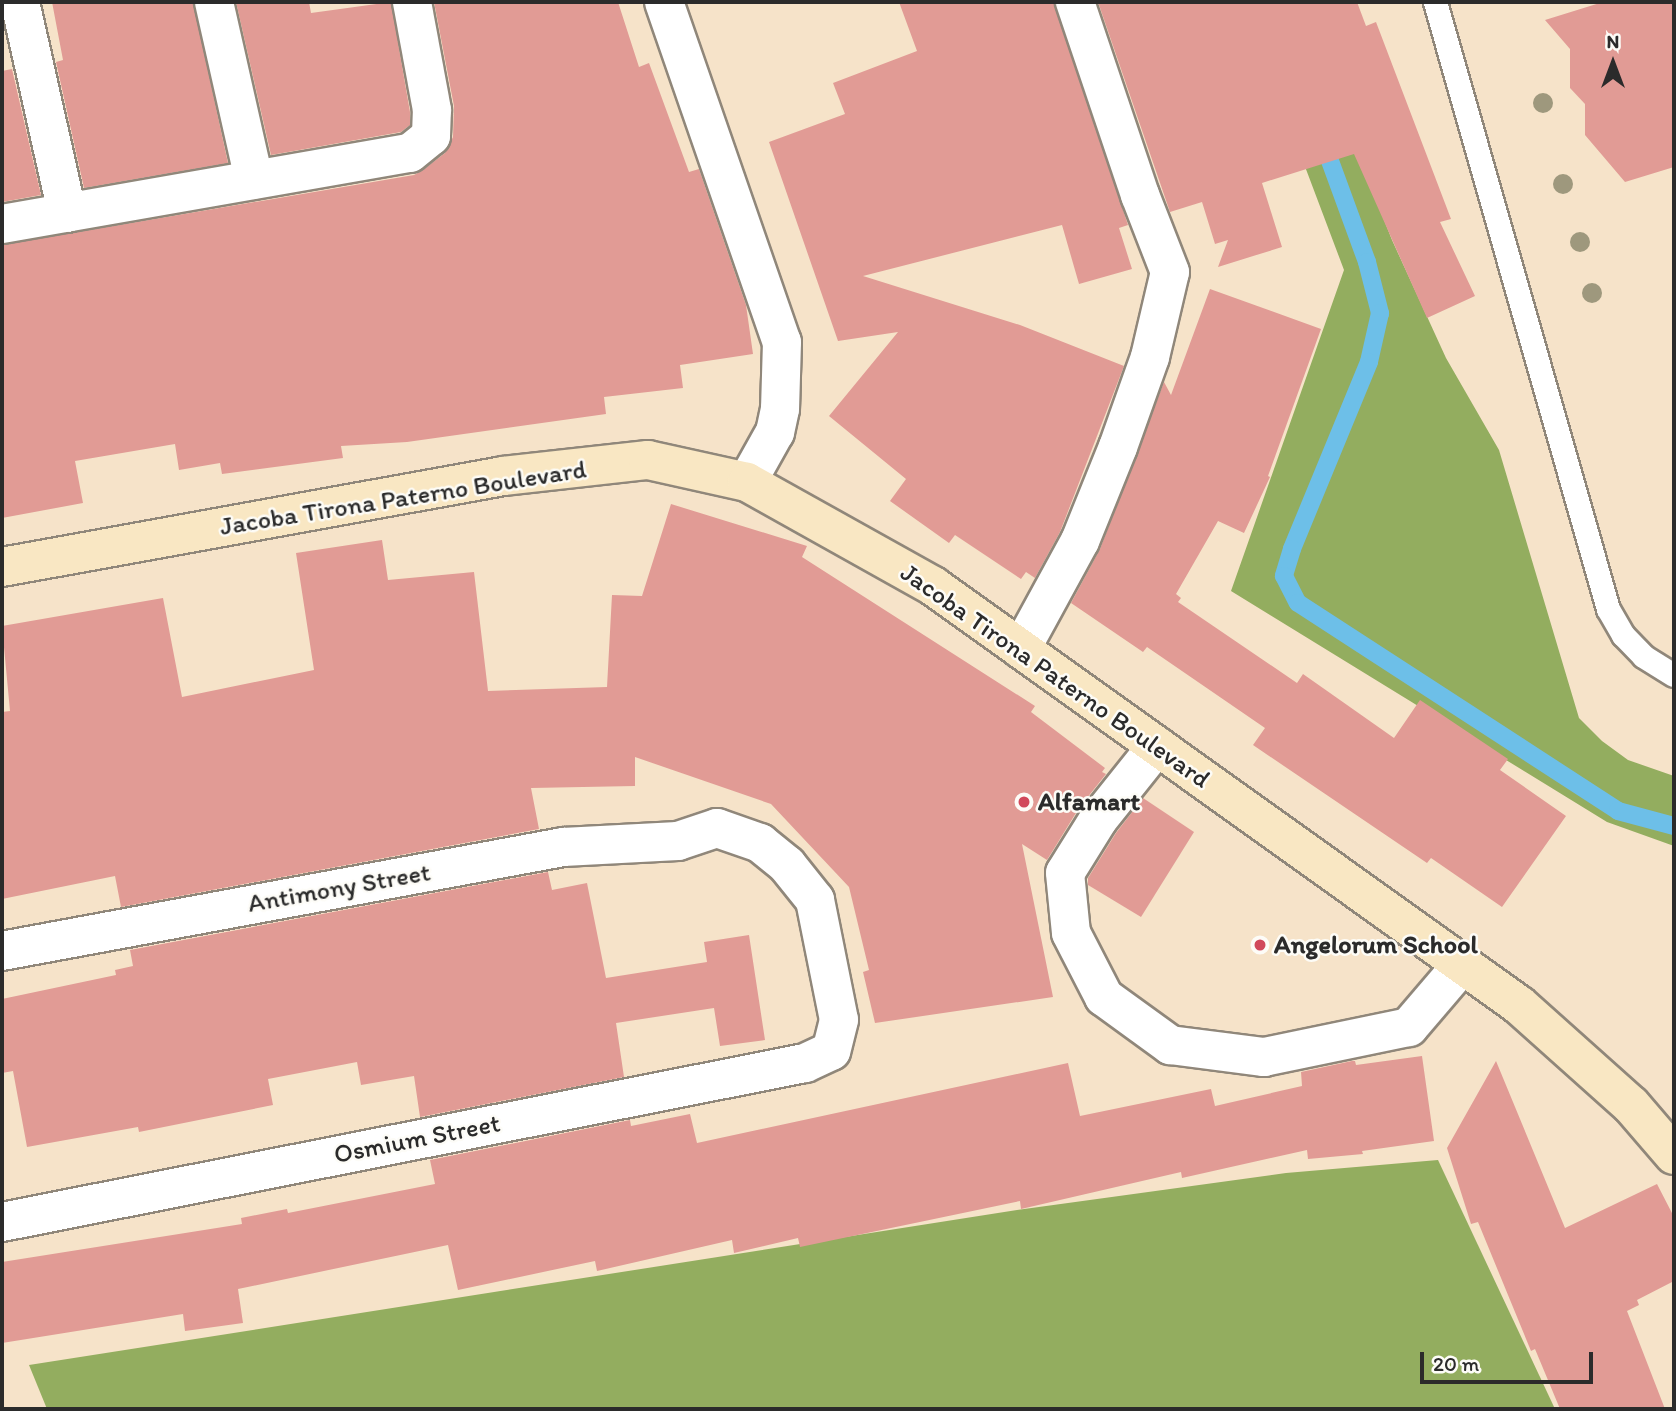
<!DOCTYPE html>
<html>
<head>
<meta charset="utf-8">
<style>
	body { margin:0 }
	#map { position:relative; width:1676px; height:1411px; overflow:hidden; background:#f6e3c9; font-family:Itim,sans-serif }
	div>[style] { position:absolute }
	.forest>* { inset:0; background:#93ad5f }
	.stream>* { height:18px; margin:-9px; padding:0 9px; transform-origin:9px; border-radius:9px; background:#6dbfe8 }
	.building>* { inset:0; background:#e19b95 }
	.roads { filter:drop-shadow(2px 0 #90877a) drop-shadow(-2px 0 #90877a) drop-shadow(0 2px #90877a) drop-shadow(0 -2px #90877a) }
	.lane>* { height:23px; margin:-11.5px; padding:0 11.5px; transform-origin:11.5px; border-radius:11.5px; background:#fff }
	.street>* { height:38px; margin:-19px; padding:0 19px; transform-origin:19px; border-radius:19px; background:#fff }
	.secondary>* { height:38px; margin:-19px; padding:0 19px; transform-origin:19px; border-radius:19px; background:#f9e7c3 }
	.trees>* { width:20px; height:20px; margin:-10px; border-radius:50%; background:#9e987d }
	.dots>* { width:19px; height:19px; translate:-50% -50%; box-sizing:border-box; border:4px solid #fdfcf7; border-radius:50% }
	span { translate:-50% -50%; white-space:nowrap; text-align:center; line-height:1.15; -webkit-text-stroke:5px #fdfcf7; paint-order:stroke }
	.street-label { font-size:26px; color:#2b2b2b }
	.poi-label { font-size:26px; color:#2b2b2b; font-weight:700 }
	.left { translate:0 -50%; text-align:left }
	.frame { position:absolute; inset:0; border:4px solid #2b2b2b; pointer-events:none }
	.north { position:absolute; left:1578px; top:28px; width:70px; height:70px; -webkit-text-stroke:5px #fdfcf7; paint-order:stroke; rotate:0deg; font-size:19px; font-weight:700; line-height:28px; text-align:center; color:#2b2b2b }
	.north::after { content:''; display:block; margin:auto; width:24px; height:32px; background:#2b2b2b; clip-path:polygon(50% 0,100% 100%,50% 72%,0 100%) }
	.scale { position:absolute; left:1420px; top:1352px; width:173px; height:32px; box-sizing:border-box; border:4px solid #2b2b2b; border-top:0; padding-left:9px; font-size:21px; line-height:24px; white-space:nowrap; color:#2b2b2b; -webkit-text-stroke:5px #fdfcf7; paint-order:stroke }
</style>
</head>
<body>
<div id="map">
	<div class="forest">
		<div style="clip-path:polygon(1243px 2px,1298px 2px,1392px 240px,1446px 358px,1499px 450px,1579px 718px,1602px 741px,1628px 760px,1674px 776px,1674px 846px,1607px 822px,1231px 591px,1344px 270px)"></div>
		<div style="clip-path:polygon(1438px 1160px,1555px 1409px,47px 1409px,29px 1365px,1017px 1210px,1286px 1173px)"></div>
	</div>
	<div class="stream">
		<div style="left:1322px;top:139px;width:131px;rotate:69.9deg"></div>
		<div style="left:1367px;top:262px;width:53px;rotate:75.7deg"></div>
		<div style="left:1380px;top:313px;width:50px;rotate:102.7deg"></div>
		<div style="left:1369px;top:362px;width:202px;rotate:112.4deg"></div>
		<div style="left:1292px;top:549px;width:28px;rotate:107deg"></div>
		<div style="left:1284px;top:576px;width:30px;rotate:63deg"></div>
		<div style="left:1298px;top:603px;width:382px;rotate:33deg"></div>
		<div style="left:1618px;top:811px;width:58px;rotate:15deg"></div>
	</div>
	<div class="building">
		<div style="clip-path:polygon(52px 2px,193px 2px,228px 163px,84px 188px,56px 62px,63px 60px)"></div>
		<div style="clip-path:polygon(236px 2px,309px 2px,311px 13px,391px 2px,410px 112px,410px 125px,401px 132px,271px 155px)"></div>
		<div style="clip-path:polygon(434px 2px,618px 2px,639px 67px,649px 63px,689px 172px,699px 169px,746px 305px,753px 354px,680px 365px,683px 388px,604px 397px,606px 414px,407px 442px,341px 446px,343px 458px,222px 474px,220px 463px,179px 470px,175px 444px,75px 461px,83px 503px,2px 518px,2px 245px,414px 175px,423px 170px,445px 153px,453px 137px,454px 106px)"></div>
		<div style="clip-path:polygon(899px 2px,1054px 2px,1128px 225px,1119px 228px,1132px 269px,1079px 284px,1062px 225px,863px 276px,1020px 325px,1124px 366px,1060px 532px,1035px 578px,1026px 572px,1021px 579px,955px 535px,949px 543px,890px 501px,906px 479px,829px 416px,898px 332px,838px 341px,769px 142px,845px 114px,833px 83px,917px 51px)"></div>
		<div style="clip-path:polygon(1098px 2px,1357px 2px,1366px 26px,1376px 22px,1451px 219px,1440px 222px,1475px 296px,1427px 318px,1354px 154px,1262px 183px,1282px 247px,1218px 267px,1228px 240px,1215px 244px,1202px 202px,1170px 212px)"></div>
		<div style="clip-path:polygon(1603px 2px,1674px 2px,1674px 167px,1625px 182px,1585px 135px,1585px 104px,1570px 88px,1570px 49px,1545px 20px)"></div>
		<div style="clip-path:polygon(12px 69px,41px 195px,2px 202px,2px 71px)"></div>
		<div style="clip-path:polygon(1210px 289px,1321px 329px,1268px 476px,1270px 477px,1244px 533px,1218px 521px,1176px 594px,1181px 598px,1178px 602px,1297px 683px,1303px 674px,1394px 738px,1420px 700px,1508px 759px,1500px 770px,1566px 816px,1502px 907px,1431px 858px,1427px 863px,1253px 745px,1265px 728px,1147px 647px,1143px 652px,1071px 603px,1100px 549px,1164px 382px,1171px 395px)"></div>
		<div style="clip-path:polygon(671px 504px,807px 546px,802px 557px,1035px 706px,1031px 712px,1105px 768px,1102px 772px,1106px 774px,1079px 808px,1047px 860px,1022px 844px,1053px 997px,875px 1023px,863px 972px,869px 970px,849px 887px,771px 804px,635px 757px,635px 786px,531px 788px,539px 829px,121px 907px,115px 876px,2px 899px,2px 712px,10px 711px,2px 626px,163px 598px,182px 697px,314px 670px,296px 553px,382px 540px,388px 580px,474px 572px,488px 691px,607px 687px,612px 595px,642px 596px)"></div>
		<div style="clip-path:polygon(1143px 798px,1194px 832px,1141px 917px,1088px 885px,1088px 878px,1116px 833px)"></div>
		<div style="clip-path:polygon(548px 872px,552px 890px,587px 883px,606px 978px,707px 962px,704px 942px,749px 935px,765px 1040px,720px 1046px,714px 1008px,616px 1023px,624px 1077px,420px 1117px,414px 1076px,361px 1085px,357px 1062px,268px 1079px,273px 1105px,139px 1132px,138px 1127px,27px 1147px,13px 1071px,2px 1073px,2px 999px,116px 975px,115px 970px,133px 966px,130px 950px)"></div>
		<div style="clip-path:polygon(1422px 1056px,1434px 1141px,1362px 1151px,1363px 1154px,1308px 1159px,1307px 1150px,1182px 1178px,1181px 1172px,1021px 1209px,1020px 1201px,800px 1247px,798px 1238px,734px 1253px,732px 1240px,597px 1271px,595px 1261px,458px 1290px,448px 1245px,238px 1289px,243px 1323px,185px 1331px,183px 1314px,2px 1343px,2px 1262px,242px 1224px,241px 1218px,287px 1209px,288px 1213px,435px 1184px,430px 1160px,630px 1120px,631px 1126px,690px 1114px,697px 1143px,1068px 1063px,1080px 1116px,1211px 1089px,1215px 1106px,1302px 1086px,1301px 1072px,1352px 1061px,1355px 1061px,1356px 1065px)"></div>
		<div style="clip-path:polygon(1496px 1061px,1565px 1228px,1657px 1184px,1674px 1217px,1674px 1281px,1637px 1300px,1639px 1305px,1627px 1311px,1665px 1409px,1560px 1409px,1535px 1349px,1531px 1351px,1478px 1222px,1471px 1224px,1447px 1148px)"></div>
	</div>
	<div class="roads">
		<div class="lane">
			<div style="left:1435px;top:2px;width:631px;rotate:74.09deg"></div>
			<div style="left:1608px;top:609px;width:30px;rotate:60deg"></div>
			<div style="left:1623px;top:635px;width:29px;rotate:46deg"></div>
			<div style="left:1643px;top:656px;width:36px;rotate:32deg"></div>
		</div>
		<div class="street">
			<div style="left:20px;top:2px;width:216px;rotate:77.4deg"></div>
			<div style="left:214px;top:2px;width:182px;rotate:77.3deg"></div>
			<div style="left:664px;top:2px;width:360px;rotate:70.9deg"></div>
			<div style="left:782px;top:342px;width:67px;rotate:91.7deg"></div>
			<div style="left:780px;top:409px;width:24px;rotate:102deg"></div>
			<div style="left:775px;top:432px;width:57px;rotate:119.2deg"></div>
			<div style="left:2px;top:224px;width:414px;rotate:-9.9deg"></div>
			<div style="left:410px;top:153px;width:27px;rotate:-39deg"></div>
			<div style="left:431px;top:136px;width:26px;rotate:-88deg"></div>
			<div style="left:432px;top:110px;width:110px;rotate:-100.5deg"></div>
			<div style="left:1021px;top:649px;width:123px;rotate:-61.4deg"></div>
			<div style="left:1080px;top:541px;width:101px;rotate:-68deg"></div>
			<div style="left:1118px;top:447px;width:96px;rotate:-70.4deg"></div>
			<div style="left:1150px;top:357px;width:87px;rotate:-76.8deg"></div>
			<div style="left:1170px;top:272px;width:83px;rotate:-111.3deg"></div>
			<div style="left:1140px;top:195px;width:204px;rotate:-108.6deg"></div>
			<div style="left:1157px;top:746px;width:95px;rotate:128.6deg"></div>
			<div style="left:1098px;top:820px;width:62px;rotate:121.9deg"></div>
			<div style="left:1065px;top:873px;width:60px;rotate:84.3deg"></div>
			<div style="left:1071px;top:933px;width:72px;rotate:62.7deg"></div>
			<div style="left:1104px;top:997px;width:82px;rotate:36deg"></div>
			<div style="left:1170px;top:1045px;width:95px;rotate:7.3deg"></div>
			<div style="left:1264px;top:1057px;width:148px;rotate:-11.7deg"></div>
			<div style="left:1409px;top:1027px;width:82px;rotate:-49.5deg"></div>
			<div style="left:2px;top:951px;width:571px;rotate:-10.5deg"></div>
			<div style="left:563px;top:847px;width:115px;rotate:-3deg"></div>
			<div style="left:678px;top:841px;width:41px;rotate:-18.4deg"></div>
			<div style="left:717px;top:828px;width:46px;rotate:19.2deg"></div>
			<div style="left:760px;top:843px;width:35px;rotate:39deg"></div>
			<div style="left:787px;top:865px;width:45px;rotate:51.3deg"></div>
			<div style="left:815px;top:900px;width:122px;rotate:78.7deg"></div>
			<div style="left:839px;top:1020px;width:32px;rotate:104deg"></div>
			<div style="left:831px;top:1051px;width:29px;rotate:155deg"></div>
			<div style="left:805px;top:1063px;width:819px;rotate:168.8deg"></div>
		</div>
		<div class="secondary">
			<div style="left:2px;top:567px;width:509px;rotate:-10.29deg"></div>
			<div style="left:503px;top:476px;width:146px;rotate:-6.3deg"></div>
			<div style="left:648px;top:460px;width:101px;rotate:12.5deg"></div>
			<div style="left:747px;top:482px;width:213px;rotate:29.2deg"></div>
			<div style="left:933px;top:586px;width:720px;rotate:35.57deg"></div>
			<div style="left:1519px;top:1005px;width:150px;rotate:41.8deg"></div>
			<div style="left:1631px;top:1105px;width:66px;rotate:49.3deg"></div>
		</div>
	</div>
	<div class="trees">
		<div style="left:1543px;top:103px"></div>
		<div style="left:1563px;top:184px"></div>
		<div style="left:1580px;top:242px"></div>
		<div style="left:1592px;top:293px"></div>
	</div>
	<div class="dots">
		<div style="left:1024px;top:802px;background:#d1495b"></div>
		<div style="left:1260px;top:945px;background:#d1495b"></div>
	</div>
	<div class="street-label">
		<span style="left:403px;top:498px;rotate:-9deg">Jacoba Tirona Paterno Boulevard</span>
		<span style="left:1055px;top:676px;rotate:35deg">Jacoba Tirona Paterno Boulevard</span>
		<span style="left:339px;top:888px;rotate:-10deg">Antimony Street</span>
		<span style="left:417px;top:1139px;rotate:-11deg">Osmium Street</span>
	</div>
	<div class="poi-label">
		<span class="left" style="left:1038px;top:802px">Alfamart</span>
		<span class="left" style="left:1274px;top:945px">Angelorum School</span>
	</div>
	<div class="frame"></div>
	<div class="north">N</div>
	<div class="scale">20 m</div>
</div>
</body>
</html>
